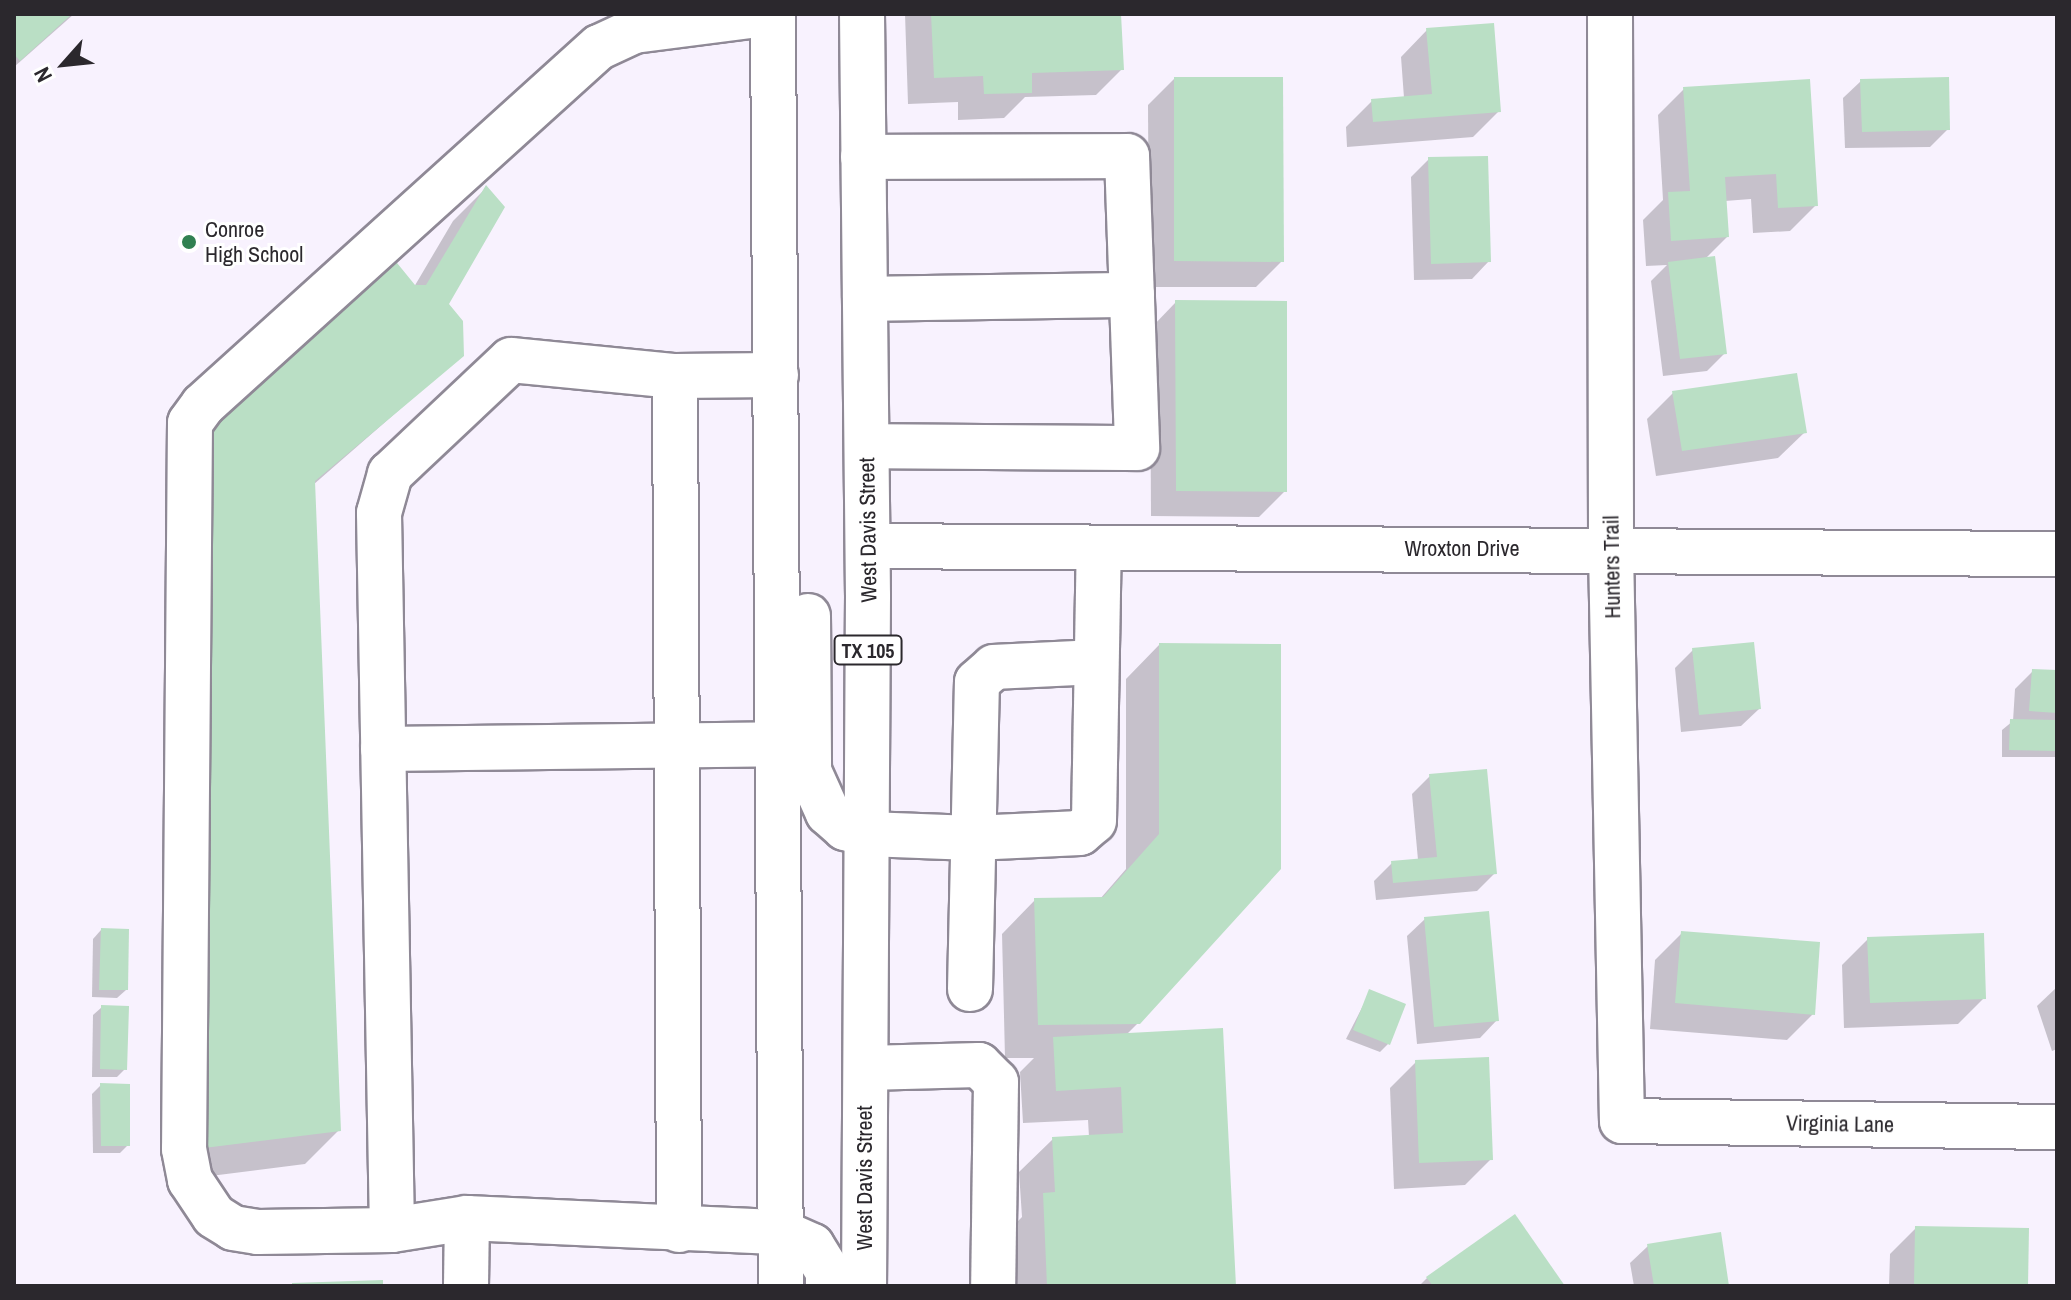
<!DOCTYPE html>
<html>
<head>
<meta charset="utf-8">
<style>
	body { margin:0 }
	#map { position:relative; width:2071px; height:1300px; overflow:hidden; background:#f8f2fe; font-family:"Archivo Narrow",sans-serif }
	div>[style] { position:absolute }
	.shadow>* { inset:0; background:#0003 }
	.building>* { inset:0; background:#badfc5 }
	.roads { filter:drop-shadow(2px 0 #8f8996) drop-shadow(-2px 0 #8f8996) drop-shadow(0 2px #8f8996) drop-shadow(0 -2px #8f8996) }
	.minor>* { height:44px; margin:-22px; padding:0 22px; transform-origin:22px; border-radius:22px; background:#fff }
	.major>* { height:44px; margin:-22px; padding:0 22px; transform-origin:22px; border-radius:22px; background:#fff }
	.dots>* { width:22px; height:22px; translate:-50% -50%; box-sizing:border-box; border:4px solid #fff; border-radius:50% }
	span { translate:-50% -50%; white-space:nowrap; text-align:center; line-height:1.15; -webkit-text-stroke:6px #fff; paint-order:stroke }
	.shield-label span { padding:2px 6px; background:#fff; border:2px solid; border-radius:6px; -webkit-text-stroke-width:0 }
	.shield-label { font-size:20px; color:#2b282d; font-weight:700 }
	.poi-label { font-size:22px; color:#2b282d }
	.left { translate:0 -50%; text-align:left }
	.street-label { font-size:22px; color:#2b282d }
	.frame { position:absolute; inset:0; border:16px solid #2b282d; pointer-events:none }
	.north { position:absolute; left:24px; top:24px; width:80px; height:80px; -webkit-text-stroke:6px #fff; paint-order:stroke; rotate:243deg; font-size:22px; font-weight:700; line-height:32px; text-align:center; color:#2b282d }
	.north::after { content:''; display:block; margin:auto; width:28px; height:36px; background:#2b282d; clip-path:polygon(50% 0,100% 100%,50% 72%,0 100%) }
</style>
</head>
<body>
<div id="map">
	<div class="shadow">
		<div style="clip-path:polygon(14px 14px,74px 14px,14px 67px)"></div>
		<div style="clip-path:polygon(905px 14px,1119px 14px,1122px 69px,1096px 95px,1025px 97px,1004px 118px,958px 120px,958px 102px,908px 104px)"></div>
		<div style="clip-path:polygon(1427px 30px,1499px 111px,1473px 137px,1347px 147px,1346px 127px,1372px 101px,1404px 98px,1401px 57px)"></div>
		<div style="clip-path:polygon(1174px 79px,1282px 261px,1256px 287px,1149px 287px,1148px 105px)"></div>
		<div style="clip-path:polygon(1861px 81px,1948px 129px,1930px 147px,1845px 148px,1843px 98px)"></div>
		<div style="clip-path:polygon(1684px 89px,1816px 205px,1790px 231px,1753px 233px,1751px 199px,1725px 201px,1727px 237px,1705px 259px,1725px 353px,1707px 371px,1663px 376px,1651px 281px,1667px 265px,1646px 266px,1643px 220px,1663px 200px,1658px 115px)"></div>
		<div style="clip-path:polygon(1429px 159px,1489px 261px,1472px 279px,1414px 280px,1411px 177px)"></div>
		<div style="clip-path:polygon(486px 188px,447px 304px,462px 355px,313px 485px,339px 1130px,305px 1164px,171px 1181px,167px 464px,384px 250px,414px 287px,453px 221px)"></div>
		<div style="clip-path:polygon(1176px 302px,1285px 491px,1259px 517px,1151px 516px,1150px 329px)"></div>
		<div style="clip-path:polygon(1673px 393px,1805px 432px,1778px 458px,1656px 476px,1647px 419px)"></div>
		<div style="clip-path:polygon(1159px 645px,1279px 646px,1139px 1022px,1126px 1035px,1234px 1286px,1013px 1286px,1010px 1229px,1022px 1217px,1019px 1172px,1053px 1139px,1089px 1137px,1088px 1120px,1023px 1123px,1020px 1072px,1034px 1058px,1005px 1058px,1002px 934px,1035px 900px,1100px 899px,1126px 869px,1126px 679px)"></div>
		<div style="clip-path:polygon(1693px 650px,1759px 709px,1741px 726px,1681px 732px,1675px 668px)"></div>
		<div style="clip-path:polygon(2033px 671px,2057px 672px,2057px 757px,2002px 757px,2002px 730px,2013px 721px,2015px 689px)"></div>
		<div style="clip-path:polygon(1430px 776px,1495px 873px,1477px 891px,1376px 900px,1374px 881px,1392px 863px,1418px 860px,1412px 794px)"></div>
		<div style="clip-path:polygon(1425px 919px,1497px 1020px,1480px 1038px,1417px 1044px,1407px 936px)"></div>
		<div style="clip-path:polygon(101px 930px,126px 990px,117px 998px,92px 997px,93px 939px)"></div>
		<div style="clip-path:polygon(1681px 934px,1813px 1014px,1787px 1040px,1650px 1029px,1655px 960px)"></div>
		<div style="clip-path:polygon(1868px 939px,1984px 998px,1958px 1024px,1844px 1028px,1842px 965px)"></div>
		<div style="clip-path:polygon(2057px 987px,2057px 1049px,2052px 1051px,2037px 1006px)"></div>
		<div style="clip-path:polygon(1370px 992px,1388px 1044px,1380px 1052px,1346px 1039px)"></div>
		<div style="clip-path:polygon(102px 1007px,125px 1069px,117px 1077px,92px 1077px,93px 1015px)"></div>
		<div style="clip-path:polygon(1416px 1062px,1491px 1159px,1465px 1185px,1394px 1189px,1390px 1088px)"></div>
		<div style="clip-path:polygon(101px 1085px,128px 1145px,120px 1153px,93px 1153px,92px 1094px)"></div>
		<div style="clip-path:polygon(1916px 1228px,2026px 1286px,1889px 1286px,1890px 1254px)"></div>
		<div style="clip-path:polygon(1648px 1246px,1727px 1286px,1634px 1286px,1630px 1263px)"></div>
		<div style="clip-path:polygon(1427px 1278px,1562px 1286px,1419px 1286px)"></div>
	</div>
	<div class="building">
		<div style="clip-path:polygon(14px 14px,72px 14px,20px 61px,14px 54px)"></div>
		<div style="clip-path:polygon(931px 14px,1121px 14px,1124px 70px,1032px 73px,1032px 93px,984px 94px,983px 76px,934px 78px)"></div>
		<div style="clip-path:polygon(1494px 23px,1501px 112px,1373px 122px,1371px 99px,1432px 94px,1426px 28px)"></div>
		<div style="clip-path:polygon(1174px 77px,1283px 77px,1284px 262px,1174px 261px)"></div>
		<div style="clip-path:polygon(1949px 77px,1950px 130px,1862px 132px,1860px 79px)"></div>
		<div style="clip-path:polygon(1810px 79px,1818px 206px,1778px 208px,1776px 174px,1725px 177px,1729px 237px,1671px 241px,1668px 192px,1690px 191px,1683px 87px)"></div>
		<div style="clip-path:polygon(1488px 156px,1491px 262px,1431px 264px,1428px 157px)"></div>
		<div style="clip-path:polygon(486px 185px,505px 207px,449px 304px,463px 321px,464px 356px,315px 481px,341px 1131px,204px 1148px,200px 428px,384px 247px,415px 285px,426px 285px)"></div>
		<div style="clip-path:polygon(1715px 256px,1727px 354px,1680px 359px,1668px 262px)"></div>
		<div style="clip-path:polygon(1175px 300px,1287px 301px,1287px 492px,1176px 491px)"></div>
		<div style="clip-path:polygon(1797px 373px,1807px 433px,1682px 451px,1672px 391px)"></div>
		<div style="clip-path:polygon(1754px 642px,1761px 709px,1699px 715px,1692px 648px)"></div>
		<div style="clip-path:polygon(1159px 643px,1281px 644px,1281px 869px,1140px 1024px,1038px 1025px,1034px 898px,1103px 897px,1159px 834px)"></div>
		<div style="clip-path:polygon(2032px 669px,2057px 670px,2057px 713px,2029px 711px)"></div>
		<div style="clip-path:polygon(2010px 719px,2057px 720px,2057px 751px,2009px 750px)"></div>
		<div style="clip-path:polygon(1487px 769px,1497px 874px,1393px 883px,1391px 861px,1437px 857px,1429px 774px)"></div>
		<div style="clip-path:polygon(1489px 911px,1499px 1021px,1434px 1027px,1424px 917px)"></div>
		<div style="clip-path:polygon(101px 928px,129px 929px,128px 990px,99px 990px)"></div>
		<div style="clip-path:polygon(1681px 931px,1820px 942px,1815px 1015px,1675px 1003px)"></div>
		<div style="clip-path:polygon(1984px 933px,1986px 999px,1870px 1003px,1867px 937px)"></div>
		<div style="clip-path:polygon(1369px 989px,1406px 1004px,1390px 1045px,1353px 1030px)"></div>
		<div style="clip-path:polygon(101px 1005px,129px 1006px,127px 1070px,100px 1069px)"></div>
		<div style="clip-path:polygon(1223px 1028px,1236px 1286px,1047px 1286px,1043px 1193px,1055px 1192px,1052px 1137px,1123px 1133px,1121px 1087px,1056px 1091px,1053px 1037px)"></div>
		<div style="clip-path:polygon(1489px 1057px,1493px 1160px,1419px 1163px,1415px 1060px)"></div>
		<div style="clip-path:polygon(100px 1083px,130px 1084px,130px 1146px,101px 1146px)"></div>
		<div style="clip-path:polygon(1515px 1214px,1565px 1286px,1433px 1286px,1426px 1277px)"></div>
		<div style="clip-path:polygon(1915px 1226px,2029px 1228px,2028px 1286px,1914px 1286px)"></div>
		<div style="clip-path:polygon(1721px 1232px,1729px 1286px,1654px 1286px,1647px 1244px)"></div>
		<div style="clip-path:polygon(383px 1280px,383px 1286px,292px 1286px,292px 1283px)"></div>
	</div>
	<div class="roads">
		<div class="minor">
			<div style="left:766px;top:14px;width:133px;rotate:172.7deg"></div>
			<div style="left:634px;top:31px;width:38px;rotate:155deg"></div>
			<div style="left:599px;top:47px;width:534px;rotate:137.89deg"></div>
			<div style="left:203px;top:405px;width:22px;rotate:126deg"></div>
			<div style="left:190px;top:423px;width:726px;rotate:90.47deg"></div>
			<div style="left:184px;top:1149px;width:32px;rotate:79deg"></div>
			<div style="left:190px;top:1180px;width:43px;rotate:56.3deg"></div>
			<div style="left:214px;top:1216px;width:22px;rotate:32deg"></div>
			<div style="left:233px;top:1228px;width:25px;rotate:9deg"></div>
			<div style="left:258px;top:1232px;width:134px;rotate:-0.9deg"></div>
			<div style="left:392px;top:1230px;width:76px;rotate:-9.1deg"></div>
			<div style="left:467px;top:1218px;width:314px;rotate:2.6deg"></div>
			<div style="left:1610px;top:14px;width:536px;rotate:89.89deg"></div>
			<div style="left:1611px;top:550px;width:571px;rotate:88.9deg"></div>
			<div style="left:1622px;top:1121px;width:435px;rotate:0.8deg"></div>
			<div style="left:863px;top:157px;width:264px;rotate:-0.2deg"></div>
			<div style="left:1127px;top:156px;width:292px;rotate:88deg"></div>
			<div style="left:1137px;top:448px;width:270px;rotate:-179.6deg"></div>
			<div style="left:865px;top:299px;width:267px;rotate:-0.9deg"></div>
			<div style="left:675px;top:376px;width:854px;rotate:89.73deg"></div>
			<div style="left:868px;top:546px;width:1189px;rotate:0.39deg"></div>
			<div style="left:383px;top:749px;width:395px;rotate:-0.7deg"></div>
			<div style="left:867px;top:834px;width:106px;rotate:2.2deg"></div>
			<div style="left:973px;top:838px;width:107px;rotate:-2.7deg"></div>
			<div style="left:1080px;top:833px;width:18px;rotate:-41deg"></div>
			<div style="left:1094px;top:821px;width:273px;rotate:-89deg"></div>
			<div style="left:970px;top:989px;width:307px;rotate:-88.7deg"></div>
			<div style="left:977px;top:682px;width:23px;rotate:-41deg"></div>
			<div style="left:994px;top:667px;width:102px;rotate:-2.8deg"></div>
			<div style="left:866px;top:1068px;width:113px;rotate:-1.5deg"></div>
			<div style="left:979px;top:1065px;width:24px;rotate:45deg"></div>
			<div style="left:996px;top:1082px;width:204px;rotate:90.8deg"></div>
			<div style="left:392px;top:1230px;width:717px;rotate:-91.04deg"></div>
			<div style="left:379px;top:513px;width:41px;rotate:-74.2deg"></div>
			<div style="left:390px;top:474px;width:166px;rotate:-43.3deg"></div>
			<div style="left:511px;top:360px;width:165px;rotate:5.6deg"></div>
			<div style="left:675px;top:376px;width:101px;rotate:-0.6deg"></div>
			<div style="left:466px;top:1286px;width:68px;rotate:-89.2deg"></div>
		</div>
		<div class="major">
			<div style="left:773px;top:14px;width:1272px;rotate:89.64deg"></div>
			<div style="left:862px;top:14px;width:582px;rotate:89.41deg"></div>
			<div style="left:868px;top:596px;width:690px;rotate:90.33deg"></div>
			<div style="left:808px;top:616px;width:155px;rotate:89.6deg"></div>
			<div style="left:809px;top:771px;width:46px;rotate:65.7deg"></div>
			<div style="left:828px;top:813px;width:23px;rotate:41deg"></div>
			<div style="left:845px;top:828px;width:23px;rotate:15deg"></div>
			<div style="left:781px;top:1232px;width:34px;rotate:24deg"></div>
			<div style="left:812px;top:1246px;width:31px;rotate:58deg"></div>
			<div style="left:828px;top:1272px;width:14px;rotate:90deg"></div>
		</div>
	</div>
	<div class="dots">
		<div style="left:189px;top:242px;background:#318051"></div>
	</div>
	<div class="shield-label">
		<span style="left:868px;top:650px">TX 105</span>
	</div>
	<div class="poi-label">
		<span class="left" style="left:205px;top:242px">Conroe<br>High School</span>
	</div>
	<div class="street-label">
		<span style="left:868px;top:530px;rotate:-91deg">West Davis Street</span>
		<span style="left:1462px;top:549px">Wroxton Drive</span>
		<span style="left:1612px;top:567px;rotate:-91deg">Hunters Trail</span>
		<span style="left:1840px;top:1124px;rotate:1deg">Virginia Lane</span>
		<span style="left:865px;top:1178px;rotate:-90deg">West Davis Street</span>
	</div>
	<div class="frame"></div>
	<div class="north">N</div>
</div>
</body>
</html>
